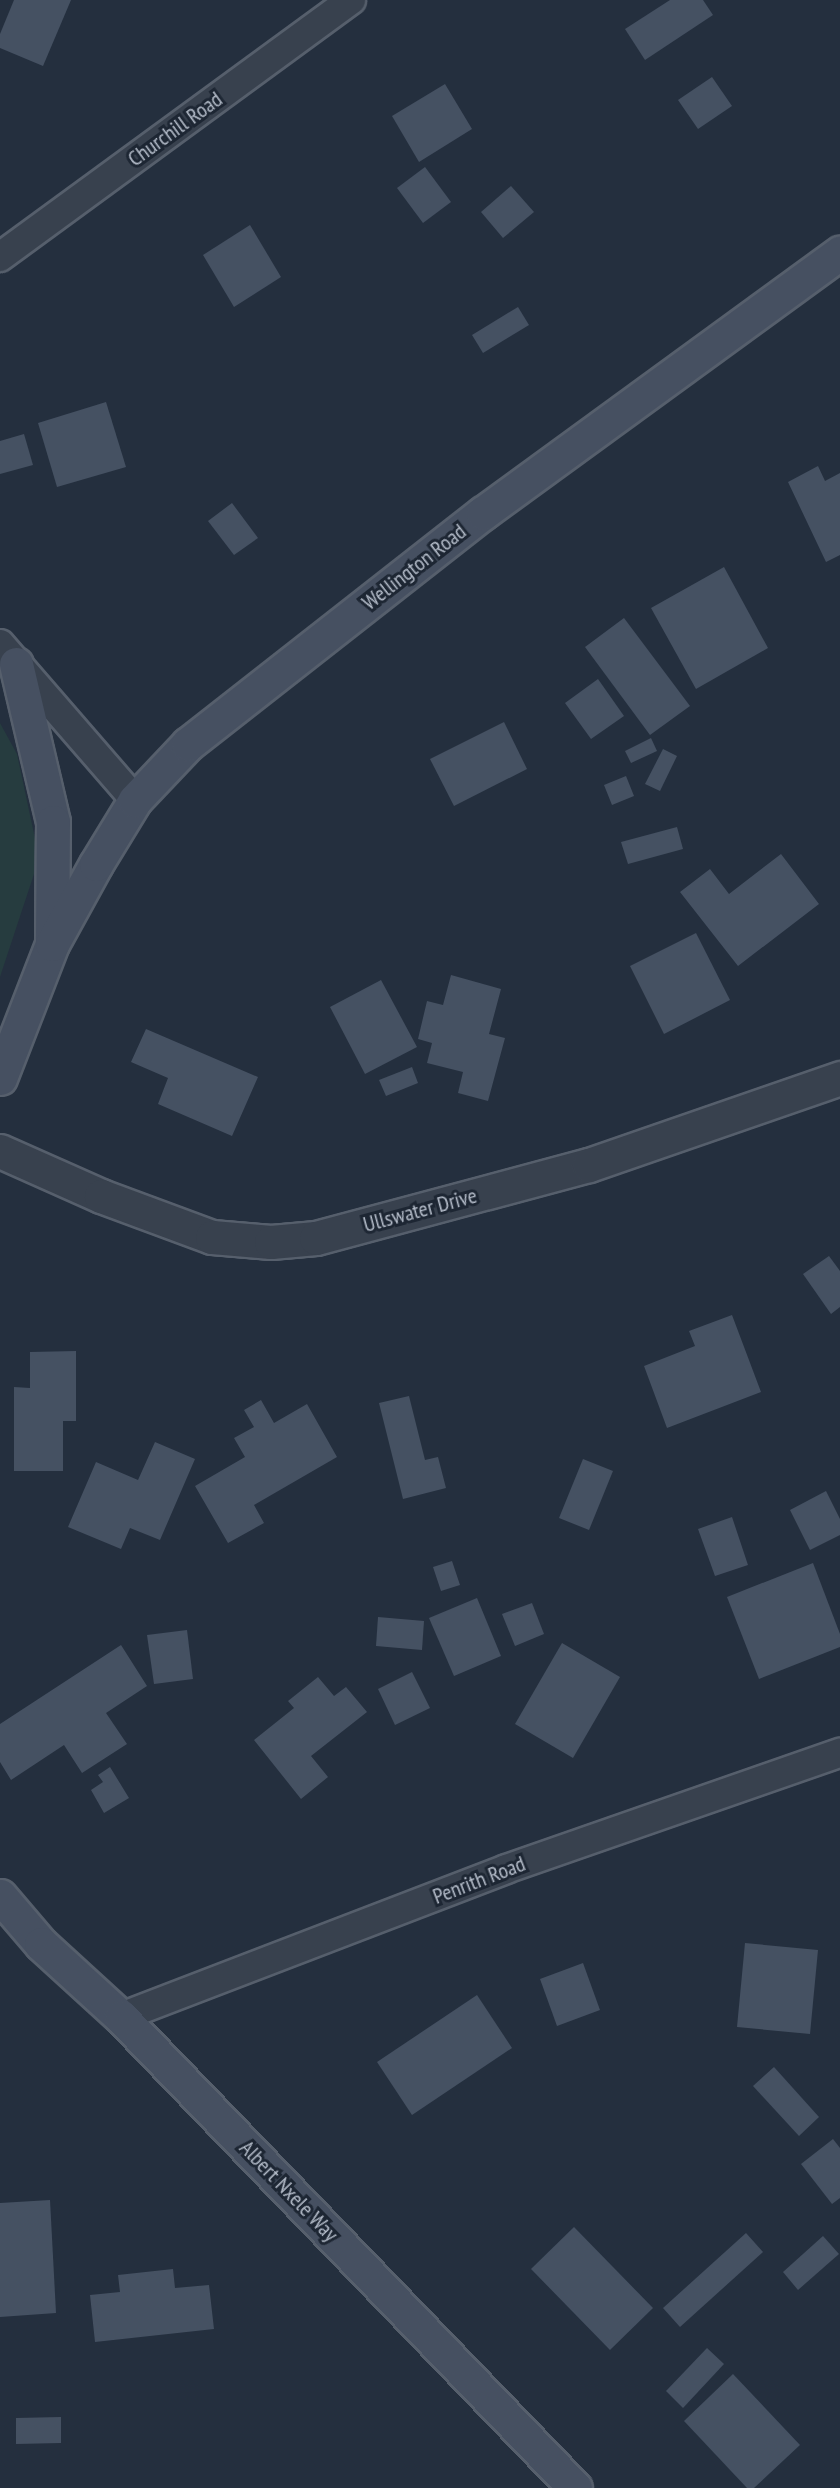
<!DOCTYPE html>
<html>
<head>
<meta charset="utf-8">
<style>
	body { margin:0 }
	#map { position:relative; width:840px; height:2488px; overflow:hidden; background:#242f3e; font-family:"PT Sans Narrow",sans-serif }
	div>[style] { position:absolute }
	.green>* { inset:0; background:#263c3f }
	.building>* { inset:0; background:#455162 }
	.roads { filter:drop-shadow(2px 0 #565f6c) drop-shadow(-2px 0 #565f6c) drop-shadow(0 2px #565f6c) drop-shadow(0 -2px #565f6c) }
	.minor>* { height:28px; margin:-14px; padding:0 14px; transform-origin:14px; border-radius:14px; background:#38414e }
	.tertiary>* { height:33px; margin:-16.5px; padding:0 16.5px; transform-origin:16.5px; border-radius:16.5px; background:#38414e }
	.secondary>* { height:33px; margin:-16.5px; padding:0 16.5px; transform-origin:16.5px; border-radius:16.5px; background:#465061 }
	span { translate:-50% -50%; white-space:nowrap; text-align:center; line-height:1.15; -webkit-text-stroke:6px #1d2633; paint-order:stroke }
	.street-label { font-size:22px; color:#b4bcc9 }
</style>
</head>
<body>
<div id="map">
	<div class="green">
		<div style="clip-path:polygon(0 723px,17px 754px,36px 843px,34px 874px,0 977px)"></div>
	</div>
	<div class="building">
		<div style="clip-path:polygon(14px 0,71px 0,43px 66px,0 48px,0 34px)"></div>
		<div style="clip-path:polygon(670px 0,703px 0,713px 15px,645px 60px,625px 29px)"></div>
		<div style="clip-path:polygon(712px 77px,732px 106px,698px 129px,678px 100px)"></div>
		<div style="clip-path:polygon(445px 84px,472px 129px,419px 162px,392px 116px)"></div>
		<div style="clip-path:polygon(425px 167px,451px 202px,423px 223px,397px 188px)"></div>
		<div style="clip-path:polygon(511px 186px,534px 212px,503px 238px,481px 212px)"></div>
		<div style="clip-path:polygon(250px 225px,281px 277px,234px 307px,203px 255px)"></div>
		<div style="clip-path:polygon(518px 307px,529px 325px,483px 353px,472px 335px)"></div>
		<div style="clip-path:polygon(106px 402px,126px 467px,57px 487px,38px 423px)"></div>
		<div style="clip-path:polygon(24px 434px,33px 465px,0 474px,0 441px)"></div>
		<div style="clip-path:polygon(818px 466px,825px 481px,840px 473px,840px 555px,826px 562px,788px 482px)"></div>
		<div style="clip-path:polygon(232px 503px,258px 538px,234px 555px,208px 521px)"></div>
		<div style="clip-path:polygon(724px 567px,768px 648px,696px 689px,651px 608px)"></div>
		<div style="clip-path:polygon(624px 618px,690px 706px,650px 735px,585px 647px)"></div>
		<div style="clip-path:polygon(598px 679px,624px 716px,591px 739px,565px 703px)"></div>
		<div style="clip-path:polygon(504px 722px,527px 769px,454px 806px,430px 759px)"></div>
		<div style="clip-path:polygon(651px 738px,657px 751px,631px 763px,625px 751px)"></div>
		<div style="clip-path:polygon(663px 749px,677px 756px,660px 791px,645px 784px)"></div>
		<div style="clip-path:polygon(626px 776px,634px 796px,612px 805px,604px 785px)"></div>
		<div style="clip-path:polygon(677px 827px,683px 849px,628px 864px,621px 842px)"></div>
		<div style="clip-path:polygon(781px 854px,819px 904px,738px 966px,680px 892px,710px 869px,729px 894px)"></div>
		<div style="clip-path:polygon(696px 933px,730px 1000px,664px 1034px,630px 966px)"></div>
		<div style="clip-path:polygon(451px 975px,501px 989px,489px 1034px,505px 1038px,488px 1101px,458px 1093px,463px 1072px,427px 1063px,432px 1043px,418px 1039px,427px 1001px,443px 1005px)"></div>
		<div style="clip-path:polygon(381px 980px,417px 1047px,365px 1074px,330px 1007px)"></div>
		<div style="clip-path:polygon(146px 1029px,258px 1077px,232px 1136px,158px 1104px,168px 1078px,131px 1062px)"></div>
		<div style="clip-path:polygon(412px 1067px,418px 1083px,386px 1096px,379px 1080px)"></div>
		<div style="clip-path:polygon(829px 1256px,840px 1271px,840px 1307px,831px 1314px,803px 1274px)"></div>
		<div style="clip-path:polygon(732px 1315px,761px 1392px,667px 1428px,644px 1366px,695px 1346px,689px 1331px)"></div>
		<div style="clip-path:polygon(76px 1351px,76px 1421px,63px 1421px,63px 1471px,14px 1471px,14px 1387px,30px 1388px,30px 1352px)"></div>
		<div style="clip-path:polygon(409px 1396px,425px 1460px,438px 1457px,446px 1488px,403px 1499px,379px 1403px)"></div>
		<div style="clip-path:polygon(261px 1400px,274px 1423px,307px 1404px,337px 1457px,254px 1505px,264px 1523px,228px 1543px,195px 1486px,245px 1457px,234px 1438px,254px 1427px,244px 1410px)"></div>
		<div style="clip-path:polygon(155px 1442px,195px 1459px,160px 1540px,130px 1528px,121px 1549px,68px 1527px,96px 1462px,138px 1480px)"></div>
		<div style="clip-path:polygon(583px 1459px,613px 1471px,589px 1530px,559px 1518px)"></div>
		<div style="clip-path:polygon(826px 1491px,840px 1519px,840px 1535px,810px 1550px,790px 1510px)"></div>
		<div style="clip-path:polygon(732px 1517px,748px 1565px,715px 1576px,698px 1529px)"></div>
		<div style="clip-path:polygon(452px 1561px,460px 1585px,441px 1591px,433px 1567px)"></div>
		<div style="clip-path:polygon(813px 1563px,840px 1634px,840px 1647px,759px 1679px,727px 1597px)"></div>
		<div style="clip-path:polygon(477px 1598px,501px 1656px,454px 1676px,429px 1618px)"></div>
		<div style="clip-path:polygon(532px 1603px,544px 1634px,515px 1646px,502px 1614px)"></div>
		<div style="clip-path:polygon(378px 1617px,424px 1621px,422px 1650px,376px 1646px)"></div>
		<div style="clip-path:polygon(187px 1630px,193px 1679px,154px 1684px,147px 1635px)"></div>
		<div style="clip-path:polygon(562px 1643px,620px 1677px,573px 1758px,515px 1724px)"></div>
		<div style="clip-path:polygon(121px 1645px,147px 1686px,106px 1713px,127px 1744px,82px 1773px,64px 1745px,11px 1780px,0 1762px,0 1724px)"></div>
		<div style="clip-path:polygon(412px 1672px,430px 1708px,395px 1725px,378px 1689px)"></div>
		<div style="clip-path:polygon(318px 1677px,334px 1696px,346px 1687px,367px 1712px,311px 1756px,328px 1777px,301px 1799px,254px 1740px,294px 1708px,288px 1701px)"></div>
		<div style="clip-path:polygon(110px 1767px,129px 1798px,104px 1813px,91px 1790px,103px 1782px,98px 1775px)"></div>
		<div style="clip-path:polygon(745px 1943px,818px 1950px,810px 2034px,737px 2027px)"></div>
		<div style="clip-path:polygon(583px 1963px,600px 2010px,557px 2026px,540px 1979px)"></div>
		<div style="clip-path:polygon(477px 1995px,512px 2048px,412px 2115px,377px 2062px)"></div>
		<div style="clip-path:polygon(774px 2067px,819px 2117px,799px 2136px,753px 2086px)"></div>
		<div style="clip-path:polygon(833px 2139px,840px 2148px,840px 2198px,832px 2204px,801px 2164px)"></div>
		<div style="clip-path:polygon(50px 2200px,56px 2313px,0 2317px,0 2203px)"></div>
		<div style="clip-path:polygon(574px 2227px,653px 2308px,610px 2350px,531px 2269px)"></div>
		<div style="clip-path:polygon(746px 2233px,763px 2252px,680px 2327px,663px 2308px)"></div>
		<div style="clip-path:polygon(823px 2236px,839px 2254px,798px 2290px,783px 2272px)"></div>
		<div style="clip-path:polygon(173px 2269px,175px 2288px,209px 2285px,214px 2329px,95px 2342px,90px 2295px,120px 2292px,118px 2275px)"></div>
		<div style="clip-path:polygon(707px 2348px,724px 2364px,683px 2408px,666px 2391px)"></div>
		<div style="clip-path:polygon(733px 2374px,800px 2445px,754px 2488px,747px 2488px,684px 2421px)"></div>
		<div style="clip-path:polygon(61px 2417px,61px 2443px,16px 2444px,16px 2418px)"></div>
	</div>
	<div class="roads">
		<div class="minor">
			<div style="left:0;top:257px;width:435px;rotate:-36.2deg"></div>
			<div style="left:0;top:644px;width:206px;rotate:49.1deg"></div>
			<div style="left:121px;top:2017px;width:412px;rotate:-21deg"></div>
			<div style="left:506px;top:1869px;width:354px;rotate:-19.2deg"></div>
		</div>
		<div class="tertiary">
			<div style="left:0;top:1151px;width:111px;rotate:24deg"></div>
			<div style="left:101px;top:1196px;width:118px;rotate:20.3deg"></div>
			<div style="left:212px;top:1237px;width:59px;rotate:4.8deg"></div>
			<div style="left:271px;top:1242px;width:45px;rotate:-5.1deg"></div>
			<div style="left:316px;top:1238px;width:283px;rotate:-15deg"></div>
			<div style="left:589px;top:1165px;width:266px;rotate:-19.1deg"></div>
		</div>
		<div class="secondary">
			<div style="left:16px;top:664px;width:162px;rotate:76.8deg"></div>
			<div style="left:53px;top:822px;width:117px;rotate:90.5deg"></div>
			<div style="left:0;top:1078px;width:144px;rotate:-68.8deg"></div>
			<div style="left:52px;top:944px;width:91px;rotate:-61.2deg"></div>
			<div style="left:96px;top:864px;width:75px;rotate:-58.6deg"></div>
			<div style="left:135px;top:800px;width:77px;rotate:-46.6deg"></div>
			<div style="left:188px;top:744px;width:375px;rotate:-38.1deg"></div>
			<div style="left:483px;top:513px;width:442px;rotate:-36.1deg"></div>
			<div style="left:0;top:1896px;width:63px;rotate:49.5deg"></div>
			<div style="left:41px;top:1944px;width:108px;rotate:42.4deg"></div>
			<div style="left:121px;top:2017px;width:654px;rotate:46.05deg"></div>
		</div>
	</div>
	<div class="street-label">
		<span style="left:175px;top:129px;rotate:-36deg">Churchill Road</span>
		<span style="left:414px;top:567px;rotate:-38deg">Wellington Road</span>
		<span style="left:420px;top:1210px;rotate:-15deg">Ullswater Drive</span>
		<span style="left:479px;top:1880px;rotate:-21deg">Penrith Road</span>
		<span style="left:289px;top:2191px;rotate:46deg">Albert Nxele Way</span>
	</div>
</div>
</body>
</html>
